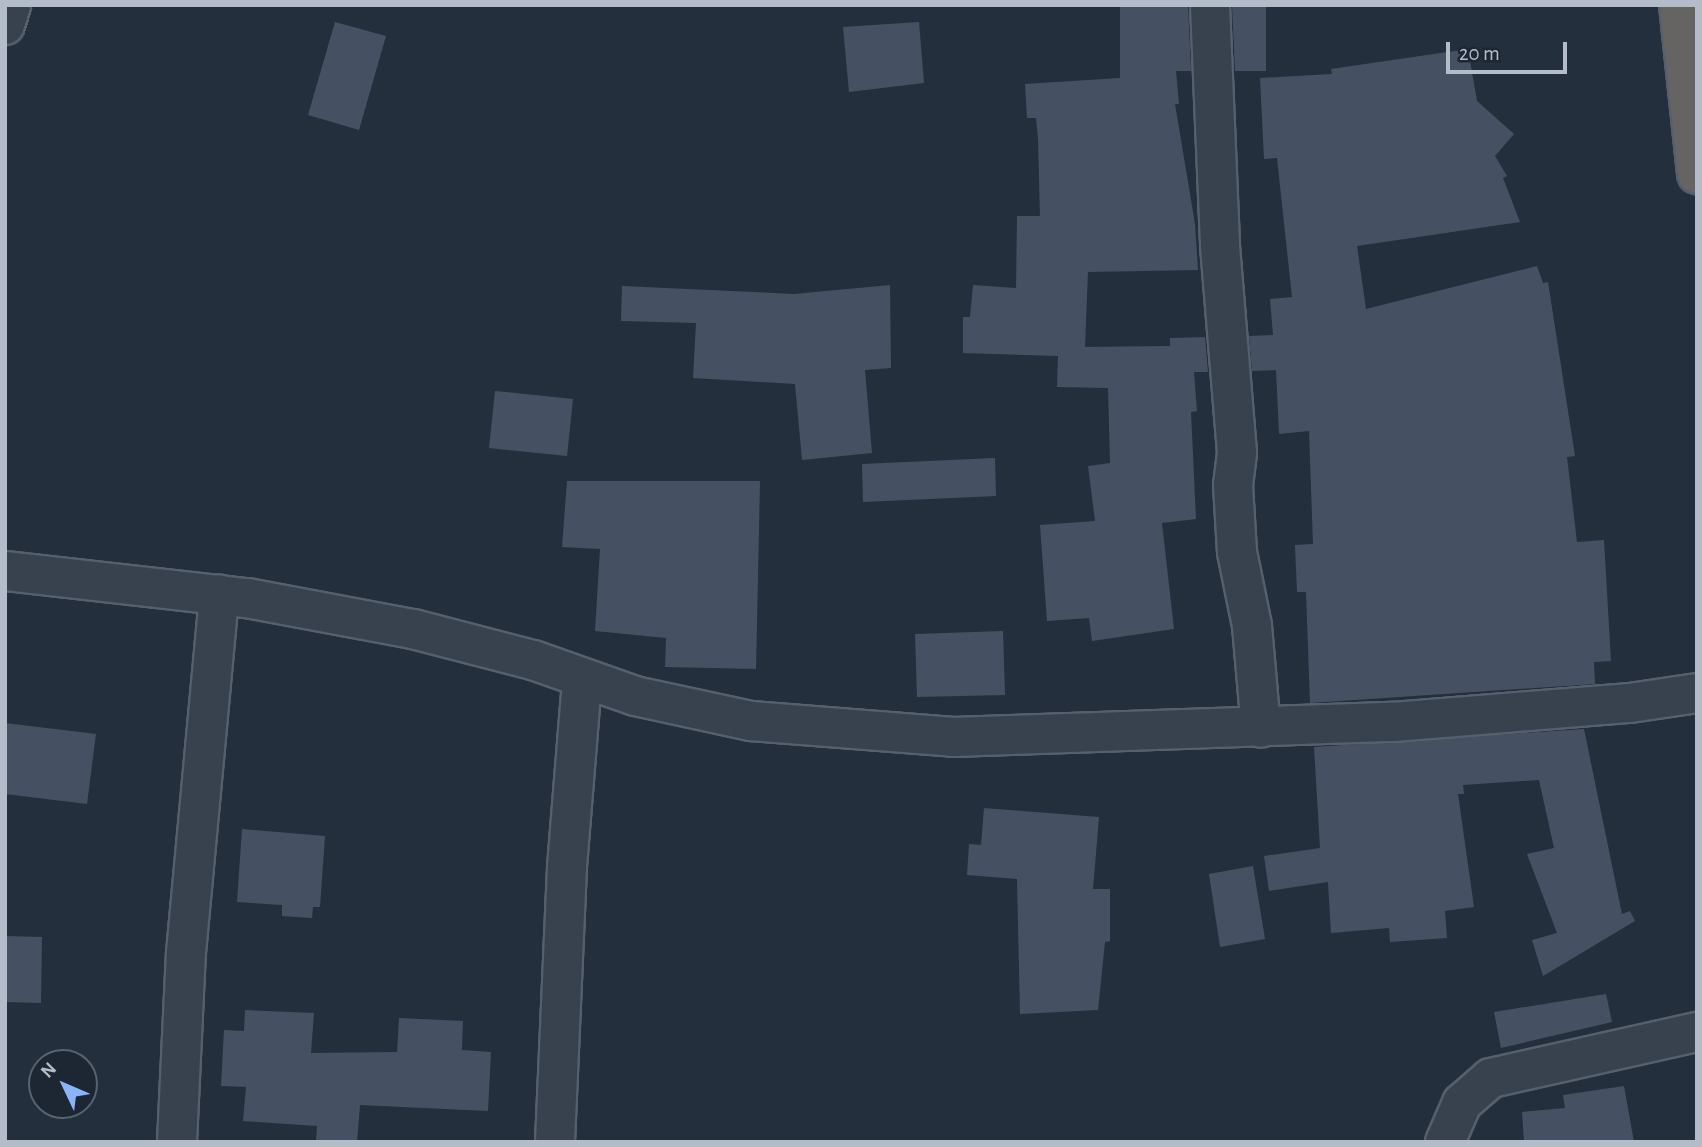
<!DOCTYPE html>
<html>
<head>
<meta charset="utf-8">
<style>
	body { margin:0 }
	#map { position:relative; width:1702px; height:1147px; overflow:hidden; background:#242f3e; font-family:"Alegreya Sans",sans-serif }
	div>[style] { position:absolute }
	.building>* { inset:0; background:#455162 }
	.roads { filter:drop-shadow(2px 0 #565f6c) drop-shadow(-2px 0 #565f6c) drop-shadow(0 2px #565f6c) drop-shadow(0 -2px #565f6c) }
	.minor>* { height:38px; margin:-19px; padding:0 19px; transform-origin:19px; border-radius:19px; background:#38414e }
	.trunk>* { height:38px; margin:-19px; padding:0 19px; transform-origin:19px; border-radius:19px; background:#656462 }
	span { translate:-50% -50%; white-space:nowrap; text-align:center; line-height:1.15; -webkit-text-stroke:6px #1d2633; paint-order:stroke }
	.frame { position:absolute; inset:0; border:7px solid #b4bcc9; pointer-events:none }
	.north { position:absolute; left:28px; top:1049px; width:70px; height:70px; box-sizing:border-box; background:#1d2633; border:2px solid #59626f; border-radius:50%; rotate:314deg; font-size:19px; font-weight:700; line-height:28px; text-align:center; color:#b4bcc9 }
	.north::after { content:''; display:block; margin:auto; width:24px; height:32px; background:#8ab4f8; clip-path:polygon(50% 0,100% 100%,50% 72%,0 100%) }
	.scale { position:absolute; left:1446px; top:42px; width:121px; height:32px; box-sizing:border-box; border:4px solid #b4bcc9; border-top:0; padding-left:9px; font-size:21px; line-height:24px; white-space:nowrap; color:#b4bcc9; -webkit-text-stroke:5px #1d2633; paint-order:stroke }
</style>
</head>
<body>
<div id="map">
	<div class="building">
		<div style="clip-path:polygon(1120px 5px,1188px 5px,1191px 71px,1176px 71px,1179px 104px,1175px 104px,1195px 224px,1198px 270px,1088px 272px,1085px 347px,1170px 346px,1170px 338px,1205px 337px,1208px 372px,1194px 372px,1197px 411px,1191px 412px,1196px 519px,1162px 523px,1174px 629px,1092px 641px,1089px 618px,1047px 621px,1040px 525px,1095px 521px,1088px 466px,1110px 463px,1108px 388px,1057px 387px,1058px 356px,963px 353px,963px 317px,970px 317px,973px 285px,1016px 288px,1017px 216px,1040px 216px,1038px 138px,1036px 118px,1027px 118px,1025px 84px,1120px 78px)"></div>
		<div style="clip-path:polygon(1232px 5px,1266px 5px,1266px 71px,1235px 71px)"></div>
		<div style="clip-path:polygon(335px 22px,386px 36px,359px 130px,308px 115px)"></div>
		<div style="clip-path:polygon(919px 22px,924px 83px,849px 92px,843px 27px)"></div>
		<div style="clip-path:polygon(1468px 49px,1477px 101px,1514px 134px,1495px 156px,1507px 176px,1503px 178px,1520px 222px,1357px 246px,1366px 309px,1537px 266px,1543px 283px,1548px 282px,1575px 456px,1567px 457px,1577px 542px,1604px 540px,1611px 661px,1594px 662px,1595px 684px,1310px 703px,1306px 592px,1297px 592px,1295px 545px,1313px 544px,1309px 431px,1279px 434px,1276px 370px,1252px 371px,1249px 336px,1273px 335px,1270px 299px,1292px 297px,1277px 158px,1264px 159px,1260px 78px,1332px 74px,1331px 69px)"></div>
		<div style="clip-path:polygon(890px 285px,891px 368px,865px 370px,872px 453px,802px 460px,795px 384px,693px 378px,696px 323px,621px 321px,622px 286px,794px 294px)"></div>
		<div style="clip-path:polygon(495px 391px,573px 399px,567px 456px,489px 448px)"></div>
		<div style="clip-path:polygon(995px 458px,996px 496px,863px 502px,862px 464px)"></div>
		<div style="clip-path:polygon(567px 481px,760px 481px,756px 669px,665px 667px,666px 638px,595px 631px,600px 549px,562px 547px)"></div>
		<div style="clip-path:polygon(1003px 631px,1005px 695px,917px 697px,915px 634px)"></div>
		<div style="clip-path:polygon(5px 723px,96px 734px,87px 804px,5px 794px)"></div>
		<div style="clip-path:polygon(1584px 729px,1622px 914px,1630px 911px,1635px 921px,1543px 976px,1532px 940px,1557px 933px,1527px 854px,1554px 848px,1539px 780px,1463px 785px,1464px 794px,1458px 794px,1474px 907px,1445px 911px,1447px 938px,1390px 942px,1389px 928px,1331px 933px,1328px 882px,1269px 891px,1264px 856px,1320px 848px,1314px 747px)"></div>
		<div style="clip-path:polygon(984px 808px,1099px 817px,1093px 889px,1110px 889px,1110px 941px,1105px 942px,1098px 1010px,1020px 1014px,1017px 879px,967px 875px,969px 844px,981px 845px)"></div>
		<div style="clip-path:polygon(242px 829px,325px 836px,320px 907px,313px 907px,312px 918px,282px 916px,282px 905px,237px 902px)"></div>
		<div style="clip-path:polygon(1253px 866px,1265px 939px,1220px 947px,1209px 874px)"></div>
		<div style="clip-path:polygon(5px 936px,42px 937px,41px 1003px,5px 1002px)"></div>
		<div style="clip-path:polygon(1606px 994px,1612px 1022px,1501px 1048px,1494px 1012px)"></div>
		<div style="clip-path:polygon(245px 1010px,314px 1013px,311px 1053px,397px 1052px,399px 1018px,463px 1021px,462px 1050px,491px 1052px,488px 1111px,360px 1105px,357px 1142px,316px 1142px,317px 1126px,243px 1121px,246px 1087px,221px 1086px,224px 1030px,244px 1031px)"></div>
		<div style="clip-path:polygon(1624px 1086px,1634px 1142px,1524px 1142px,1522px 1112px,1565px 1108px,1563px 1095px)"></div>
	</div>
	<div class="roads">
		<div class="minor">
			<div style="left:1210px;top:5px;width:241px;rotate:87.6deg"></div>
			<div style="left:1220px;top:246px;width:208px;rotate:85.3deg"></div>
			<div style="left:1237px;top:453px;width:32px;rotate:97deg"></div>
			<div style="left:1233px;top:485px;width:67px;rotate:86.6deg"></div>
			<div style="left:1237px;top:552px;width:76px;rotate:78.5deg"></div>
			<div style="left:1252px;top:626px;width:102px;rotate:85deg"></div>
			<div style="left:5px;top:25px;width:21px;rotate:-73deg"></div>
			<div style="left:5px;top:571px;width:244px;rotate:6.4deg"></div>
			<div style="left:247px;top:598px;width:169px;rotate:10.6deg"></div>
			<div style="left:413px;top:629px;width:124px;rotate:14.5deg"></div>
			<div style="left:533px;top:660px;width:108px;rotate:19.4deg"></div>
			<div style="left:635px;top:696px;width:119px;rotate:12.2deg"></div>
			<div style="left:751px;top:721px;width:203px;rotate:4.5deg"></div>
			<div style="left:953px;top:737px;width:440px;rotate:-2deg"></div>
			<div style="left:1393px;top:722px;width:238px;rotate:-4.6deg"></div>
			<div style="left:1630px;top:703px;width:68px;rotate:-8.5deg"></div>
			<div style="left:177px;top:1142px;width:189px;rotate:-87.3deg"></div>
			<div style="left:186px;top:953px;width:360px;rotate:-84.7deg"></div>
			<div style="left:555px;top:1142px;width:275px;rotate:-87.5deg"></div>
			<div style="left:567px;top:867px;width:188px;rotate:-85.4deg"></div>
			<div style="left:1445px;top:1142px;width:43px;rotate:-66.4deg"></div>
			<div style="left:1462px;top:1103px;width:38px;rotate:-41deg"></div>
			<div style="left:1491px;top:1078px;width:211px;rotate:-12.6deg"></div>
		</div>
		<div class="trunk">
			<div style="left:1679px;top:5px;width:170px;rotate:83.9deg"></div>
		</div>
	</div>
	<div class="frame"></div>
	<div class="north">N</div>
	<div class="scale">20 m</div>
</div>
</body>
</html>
